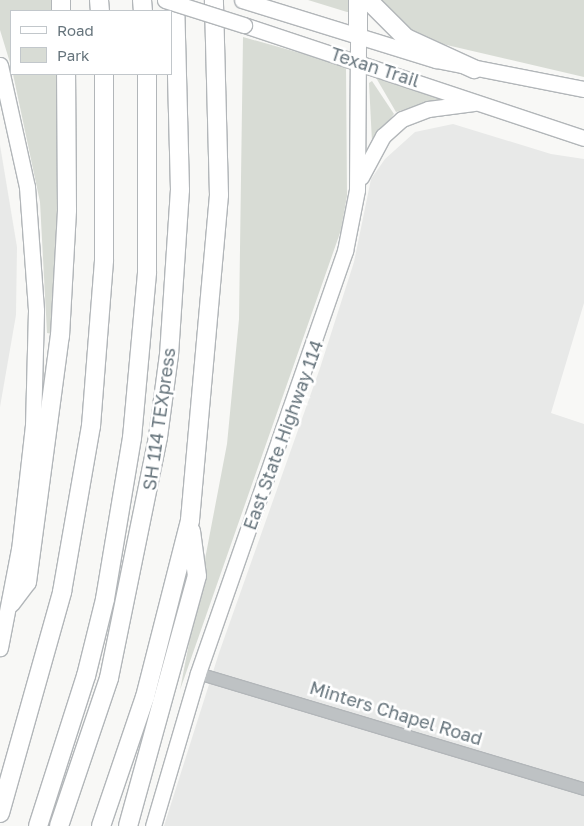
<!DOCTYPE html>
<html>
<head>
<meta charset="utf-8">
<style>
	body { margin:0 }
	#map { position:relative; width:584px; height:826px; overflow:hidden; background:#f8f8f6; font-family:"Golos Text",sans-serif }
	div>[style] { position:absolute }
	.built>* { inset:0; background:#e8e9e8 }
	.green>* { inset:0; background:#d8dcd5 }
	.roads { filter:drop-shadow(1px 0 #b2b6b9) drop-shadow(-1px 0 #b2b6b9) drop-shadow(0 1px #b2b6b9) drop-shadow(0 -1px #b2b6b9) }
	.minor>* { height:11px; margin:-5.5px; padding:0 5.5px; transform-origin:5.5px; border-radius:5.5px; background:#bec2c4 }
	.major>* { height:15px; margin:-7.5px; padding:0 7.5px; transform-origin:7.5px; border-radius:7.5px; background:#fff }
	.highway>* { height:18px; margin:-9px; padding:0 9px; transform-origin:9px; border-radius:9px; background:#fff }
	.bridges { filter:drop-shadow(1px 0 #b2b6b9) drop-shadow(-1px 0 #b2b6b9) drop-shadow(0 1px #b2b6b9) drop-shadow(0 -1px #b2b6b9) }
	.major-bridge>* { height:15px; margin:-7.5px; padding:0 7.5px; transform-origin:7.5px; border-radius:7.5px; background:#fff }
	span { translate:-50% -50%; white-space:nowrap; text-align:center; line-height:1.15; -webkit-text-stroke:5px #fff; paint-order:stroke }
	.street-label { font-size:18px; color:#66747c }
	.legend { position:absolute; left:10px; top:10px; width:162px; height:65px; box-sizing:border-box; background:#fff; border:1px solid #c2c7cb; margin:0; padding:6px 9px; list-style:none; font-size:15px; color:#66747c }
	.legend li { display:flex; align-items:center; gap:10px; height:25px }
	.legend b { width:25px; border:1px solid #c2c7cb }
</style>
</head>
<body>
<div id="map">
	<div class="built">
		<div style="clip-path:polygon(453px 124px,551px 154px,584px 159px,584px 303px,551px 413px,584px 424px,584px 826px,164px 826px,219px 653px,320px 368px,354px 262px,371px 179px,385px 159px,415px 132px)"></div>
		<div style="clip-path:polygon(0 145px,17px 247px,16px 315px,0 407px)"></div>
	</div>
	<div class="green">
		<div style="clip-path:polygon(0 0,51px 0,52px 11px,11px 11px,11px 66px,0 30px)"></div>
		<div style="clip-path:polygon(308px 0,350px 0,351px 12px,347px 12px)"></div>
		<div style="clip-path:polygon(377px 0,584px 0,584px 77px,438px 43px,418px 35px)"></div>
		<div style="clip-path:polygon(243px 37px,346px 66px,347px 196px,341px 230px,180px 690px,227px 444px,239px 319px)"></div>
		<div style="clip-path:polygon(13px 74px,57px 74px,60px 194px,52px 334px,47px 333px,40px 202px)"></div>
		<div style="clip-path:polygon(375px 76px,441px 98px,441px 99px,396px 112px)"></div>
		<div style="clip-path:polygon(372px 81px,394px 114px,372px 142px,369px 83px)"></div>
	</div>
	<div class="roads">
		<div class="minor">
			<div style="left:198px;top:673px;width:403px;rotate:16.7deg"></div>
		</div>
		<div class="major">
			<div style="left:242px;top:0;width:203px;rotate:17.2deg"></div>
			<div style="left:436px;top:60px;width:151px;rotate:11.1deg"></div>
			<div style="left:244px;top:25px;width:358px;rotate:18.4deg"></div>
			<div style="left:0;top:65px;width:125px;rotate:77.5deg"></div>
			<div style="left:27px;top:187px;width:124px;rotate:85.8deg"></div>
			<div style="left:36px;top:311px;width:114px;rotate:91.5deg"></div>
			<div style="left:33px;top:425px;width:125px;rotate:96.4deg"></div>
			<div style="left:19px;top:549px;width:101px;rotate:100.9deg"></div>
			<div style="left:361px;top:177px;width:47px;rotate:-61.8deg"></div>
			<div style="left:383px;top:136px;width:25px;rotate:-42deg"></div>
			<div style="left:402px;top:119px;width:28px;rotate:-21deg"></div>
			<div style="left:428px;top:109px;width:46px;rotate:-7.4deg"></div>
			<div style="left:153px;top:826px;width:159px;rotate:-73.6deg"></div>
			<div style="left:198px;top:673px;width:447px;rotate:-70.8deg"></div>
			<div style="left:345px;top:251px;width:62px;rotate:-78.9deg"></div>
			<div style="left:357px;top:190px;width:156px;rotate:-89.6deg"></div>
		</div>
		<div class="highway">
			<div style="left:61px;top:0;width:11px;rotate:90deg"></div>
			<div style="left:99px;top:0;width:11px;rotate:85deg"></div>
			<div style="left:142px;top:0;width:11px;rotate:85deg"></div>
			<div style="left:368px;top:0;width:54px;rotate:45deg"></div>
			<div style="left:406px;top:38px;width:75px;rotate:24.5deg"></div>
			<div style="left:358px;top:34px;width:34px;rotate:-90deg"></div>
			<div style="left:11px;top:603px;width:26px;rotate:-53deg"></div>
			<div style="left:27px;top:582px;width:248px;rotate:-82.4deg"></div>
			<div style="left:60px;top:336px;width:126px;rotate:-86.8deg"></div>
			<div style="left:67px;top:210px;width:136px;rotate:-90.4deg"></div>
			<div style="left:0;top:813px;width:230px;rotate:-74.3deg"></div>
			<div style="left:62px;top:592px;width:169px;rotate:-80.1deg"></div>
			<div style="left:91px;top:426px;width:167px;rotate:-85.5deg"></div>
			<div style="left:104px;top:260px;width:186px;rotate:-90deg"></div>
			<div style="left:38px;top:826px;width:157px;rotate:-72.3deg"></div>
			<div style="left:86px;top:676px;width:79px;rotate:-76.1deg"></div>
			<div style="left:105px;top:599px;width:163px;rotate:-80.5deg"></div>
			<div style="left:132px;top:438px;width:167px;rotate:-84.8deg"></div>
			<div style="left:147px;top:272px;width:198px;rotate:-90deg"></div>
			<div style="left:59px;top:826px;width:156px;rotate:-71.3deg"></div>
			<div style="left:109px;top:678px;width:246px;rotate:-78.5deg"></div>
			<div style="left:158px;top:437px;width:83px;rotate:-82.4deg"></div>
			<div style="left:169px;top:355px;width:165px;rotate:-86.2deg"></div>
			<div style="left:180px;top:190px;width:190px;rotate:-91.5deg"></div>
			<div style="left:101px;top:826px;width:136px;rotate:-71.2deg"></div>
			<div style="left:145px;top:697px;width:183px;rotate:-75.7deg"></div>
			<div style="left:190px;top:520px;width:326px;rotate:-84.9deg"></div>
			<div style="left:219px;top:195px;width:195px;rotate:-91.5deg"></div>
			<div style="left:128px;top:826px;width:259px;rotate:-74.6deg"></div>
			<div style="left:197px;top:576px;width:45px;rotate:-97.6deg"></div>
		</div>
	</div>
	<div class="bridges">
		<div class="major-bridge">
			<div style="left:165px;top:0;width:83px;rotate:17.6deg"></div>
		</div>
	</div>
	<div class="street-label">
		<span style="left:375px;top:67px;rotate:18deg">Texan Trail</span>
		<span style="left:159px;top:419px;rotate:-82deg">SH 114 TEXpress</span>
		<span style="left:283px;top:435px;rotate:-70deg">East State Highway 114</span>
		<span style="left:396px;top:713px;rotate:17deg">Minters Chapel Road</span>
	</div>
	<ul class="legend">
	<li><b style="height:6px;background:#fff"></b>Road</li>
	<li><b style="height:14px;background:#d8dcd5"></b>Park</li>
	</ul>
</div>
</body>
</html>
